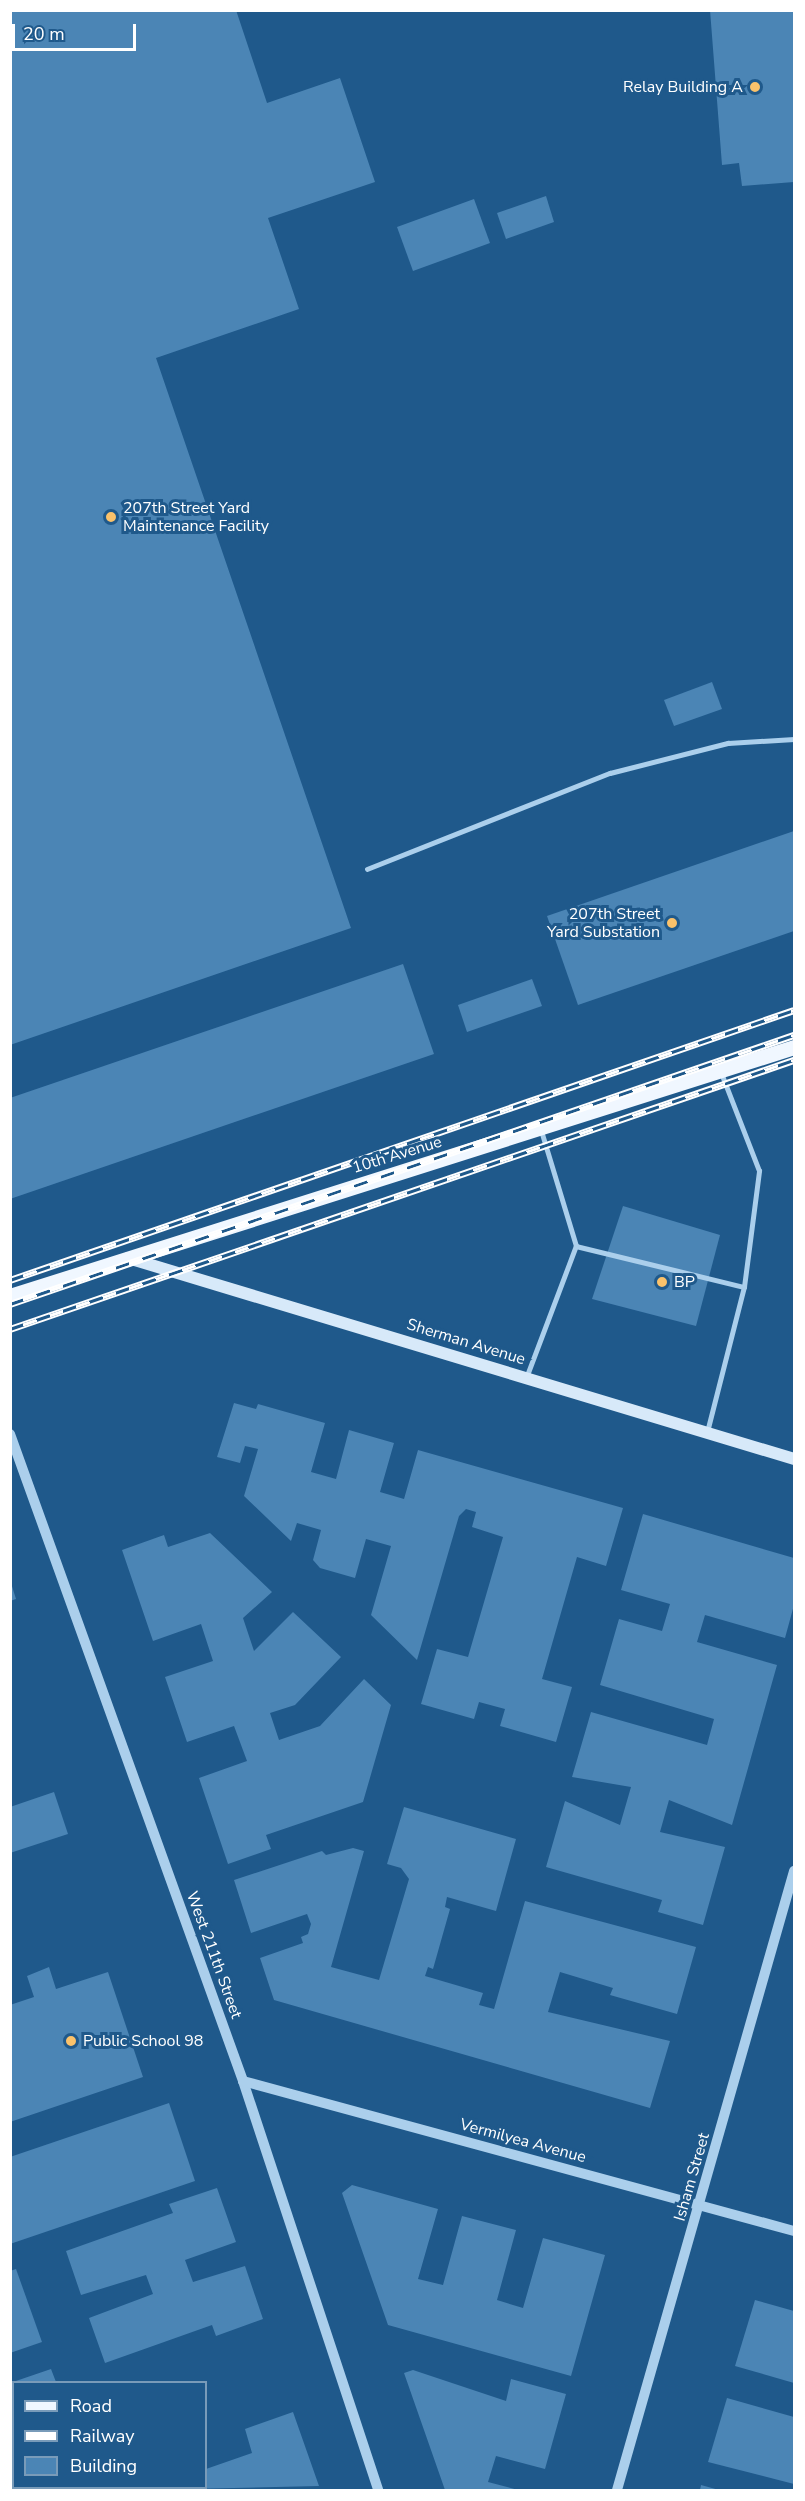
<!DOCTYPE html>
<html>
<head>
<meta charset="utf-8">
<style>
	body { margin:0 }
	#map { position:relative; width:805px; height:2501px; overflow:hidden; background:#1f598b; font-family:"Nunito Sans",sans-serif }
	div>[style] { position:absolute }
	.building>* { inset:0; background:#4b85b5 }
	.service>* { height:4.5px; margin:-2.25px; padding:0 2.25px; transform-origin:2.25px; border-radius:2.25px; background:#abcfec }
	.tertiary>* { height:10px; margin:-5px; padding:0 5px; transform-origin:5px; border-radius:5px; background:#abcfec }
	.secondary>* { height:12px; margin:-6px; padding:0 6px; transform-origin:6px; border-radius:6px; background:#d7e9f9 }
	.primary>* { height:15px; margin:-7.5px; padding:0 7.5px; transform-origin:7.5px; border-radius:7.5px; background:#f0f7ff }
	.rail>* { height:7px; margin-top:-3.5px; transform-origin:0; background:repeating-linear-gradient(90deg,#1f598b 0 14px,#fff 0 28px); box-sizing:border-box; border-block:2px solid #fff }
	.dots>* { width:16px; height:16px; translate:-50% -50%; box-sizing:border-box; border:3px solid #1f598b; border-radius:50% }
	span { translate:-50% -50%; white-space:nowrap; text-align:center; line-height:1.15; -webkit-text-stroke:6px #1f598b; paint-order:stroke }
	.poi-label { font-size:16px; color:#fff }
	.right { translate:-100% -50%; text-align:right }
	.left { translate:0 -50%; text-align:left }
	.street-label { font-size:16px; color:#fff }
	.frame { position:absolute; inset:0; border:12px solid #fff; pointer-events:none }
	.legend { position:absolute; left:12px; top:2381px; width:195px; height:108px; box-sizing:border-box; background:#1f598b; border:2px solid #799bb9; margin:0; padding:8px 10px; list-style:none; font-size:18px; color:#fff }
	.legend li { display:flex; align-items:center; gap:12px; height:30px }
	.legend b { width:30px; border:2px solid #799bb9 }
	.scale { position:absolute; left:12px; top:24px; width:124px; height:27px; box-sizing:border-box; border:3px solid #fff; border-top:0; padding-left:8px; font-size:18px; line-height:21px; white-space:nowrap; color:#fff; -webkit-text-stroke:4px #1f598b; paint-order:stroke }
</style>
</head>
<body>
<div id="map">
	<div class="building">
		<div style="clip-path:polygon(10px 10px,236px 10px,267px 103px,340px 78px,375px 182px,268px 218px,299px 309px,156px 358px,351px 928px,10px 1045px)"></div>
		<div style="clip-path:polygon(710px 10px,794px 10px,794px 182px,742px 186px,739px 163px,722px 165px)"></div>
		<div style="clip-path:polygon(546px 196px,554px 222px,506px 239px,497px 213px)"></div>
		<div style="clip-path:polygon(474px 199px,490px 243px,413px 271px,397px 227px)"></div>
		<div style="clip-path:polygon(712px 682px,722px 709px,674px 726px,664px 700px)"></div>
		<div style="clip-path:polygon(794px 831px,794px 931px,578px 1005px,547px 916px)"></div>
		<div style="clip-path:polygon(403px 964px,434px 1054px,10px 1199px,10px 1098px)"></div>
		<div style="clip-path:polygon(532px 979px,542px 1006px,467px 1032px,458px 1005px)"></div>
		<div style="clip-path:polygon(623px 1206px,720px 1235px,696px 1326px,592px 1299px)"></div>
		<div style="clip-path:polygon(234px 1403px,256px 1409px,258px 1404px,325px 1423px,311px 1472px,336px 1479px,349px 1430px,394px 1443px,380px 1492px,404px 1499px,418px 1450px,623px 1508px,606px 1566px,577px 1557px,542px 1679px,572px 1687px,556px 1742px,500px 1726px,505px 1709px,479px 1702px,474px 1719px,421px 1704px,437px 1649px,468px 1657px,503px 1537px,472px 1527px,476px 1512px,466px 1509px,459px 1516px,417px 1660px,371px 1615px,391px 1546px,366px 1539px,355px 1578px,320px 1568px,313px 1560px,321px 1530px,297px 1523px,291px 1541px,244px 1496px,258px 1449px,245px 1446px,240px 1463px,217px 1457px)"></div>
		<div style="clip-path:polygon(643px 1514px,794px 1558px,794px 1605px,785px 1638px,705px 1615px,697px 1642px,777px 1665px,732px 1825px,669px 1800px,660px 1832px,725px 1847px,703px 1925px,658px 1912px,662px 1900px,546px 1867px,565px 1801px,620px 1825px,631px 1787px,572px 1777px,591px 1712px,707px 1745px,714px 1719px,600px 1685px,619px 1619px,662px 1631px,670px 1604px,621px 1590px)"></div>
		<div style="clip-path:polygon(210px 1533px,272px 1592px,243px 1618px,254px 1651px,293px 1612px,341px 1657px,295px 1705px,270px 1713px,279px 1740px,320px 1726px,364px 1679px,391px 1705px,363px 1802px,266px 1835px,271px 1849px,228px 1864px,199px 1778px,247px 1761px,234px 1726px,187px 1742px,165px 1677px,213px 1661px,201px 1624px,153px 1641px,122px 1550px,164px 1535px,168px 1547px)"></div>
		<div style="clip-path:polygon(11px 1583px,16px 1599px,10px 1601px,10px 1584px)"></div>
		<div style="clip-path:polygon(54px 1792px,68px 1834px,10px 1853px,10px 1807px)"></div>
		<div style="clip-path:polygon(404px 1807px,516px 1839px,496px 1911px,447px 1897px,445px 1907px,450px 1909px,433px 1969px,428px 1967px,425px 1976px,483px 1993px,479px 2005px,494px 2009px,525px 1901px,696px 1947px,677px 2014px,610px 1995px,613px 1988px,560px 1972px,548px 2012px,670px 2041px,650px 2108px,274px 2000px,260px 1958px,303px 1943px,301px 1937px,308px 1934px,311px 1924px,307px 1914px,251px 1933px,234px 1880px,322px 1851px,326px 1855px,353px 1848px,364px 1851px,331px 1967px,379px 1980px,409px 1879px,401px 1868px,387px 1864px)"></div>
		<div style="clip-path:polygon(49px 1967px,56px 1989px,108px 1972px,143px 2077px,10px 2122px,10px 2005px,34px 1997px,27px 1976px)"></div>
		<div style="clip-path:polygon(169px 2103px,195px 2181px,10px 2244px,10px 2157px)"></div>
		<div style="clip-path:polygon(352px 2185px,438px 2209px,418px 2279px,443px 2285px,462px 2216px,516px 2230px,497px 2300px,523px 2308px,543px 2238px,605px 2255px,571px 2376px,388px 2325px,342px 2193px)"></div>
		<div style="clip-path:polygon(217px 2188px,236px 2242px,185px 2260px,193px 2282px,245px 2266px,263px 2319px,216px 2336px,212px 2325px,105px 2363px,89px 2318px,153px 2294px,146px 2275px,81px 2295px,66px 2251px,173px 2213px,169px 2204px)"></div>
		<div style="clip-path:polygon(16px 2269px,42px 2342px,10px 2353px,10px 2271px)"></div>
		<div style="clip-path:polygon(755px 2300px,794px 2311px,794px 2383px,735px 2366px)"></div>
		<div style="clip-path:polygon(51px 2369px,56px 2382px,14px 2382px,10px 2455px,10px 2383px)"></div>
		<div style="clip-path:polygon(413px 2370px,506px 2401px,511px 2379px,566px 2394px,545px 2469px,496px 2456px,488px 2482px,518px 2490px,445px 2490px,404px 2373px)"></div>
		<div style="clip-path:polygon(727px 2398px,794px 2417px,794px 2484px,708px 2462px)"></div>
		<div style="clip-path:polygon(293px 2412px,319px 2486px,143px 2490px,206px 2488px,206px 2469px,252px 2453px,245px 2429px)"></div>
		<div style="clip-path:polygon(10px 2463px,14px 2488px,100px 2490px,10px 2490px)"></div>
		<div style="clip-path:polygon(701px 2485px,719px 2490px,700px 2490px)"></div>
	</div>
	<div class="service">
		<div style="left:367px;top:869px;width:261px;rotate:-21.6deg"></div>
		<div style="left:610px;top:773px;width:122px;rotate:-14.3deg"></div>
		<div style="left:728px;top:743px;width:66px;rotate:-3.5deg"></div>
		<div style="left:576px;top:1246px;width:173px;rotate:13.7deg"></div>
		<div style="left:526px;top:1378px;width:141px;rotate:-69.3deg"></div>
		<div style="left:576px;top:1246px;width:120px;rotate:-106.9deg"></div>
		<div style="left:707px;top:1432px;width:150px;rotate:-75.7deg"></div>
		<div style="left:744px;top:1287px;width:117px;rotate:-82.6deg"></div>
		<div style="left:759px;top:1171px;width:105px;rotate:-111.2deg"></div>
	</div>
	<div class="tertiary">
		<div style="left:10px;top:1434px;width:688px;rotate:70.19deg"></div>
		<div style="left:243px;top:2081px;width:431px;rotate:71.7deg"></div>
		<div style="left:243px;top:2081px;width:571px;rotate:15.23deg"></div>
		<div style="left:617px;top:2490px;width:644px;rotate:-74.04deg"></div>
	</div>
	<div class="secondary">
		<div style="left:128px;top:1258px;width:696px;rotate:16.79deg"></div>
	</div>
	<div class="primary">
		<div style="left:10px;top:1296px;width:823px;rotate:-17.62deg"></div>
	</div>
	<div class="rail">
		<div style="left:10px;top:1280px;width:829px;rotate:-19deg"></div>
		<div style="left:10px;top:1304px;width:829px;rotate:-18.94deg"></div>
		<div style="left:10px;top:1329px;width:829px;rotate:-18.94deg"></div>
	</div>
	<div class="dots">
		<div style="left:755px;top:87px;background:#fac26b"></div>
		<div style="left:111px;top:517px;background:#fac26b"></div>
		<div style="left:672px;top:923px;background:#fac26b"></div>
		<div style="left:662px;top:1282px;background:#fac26b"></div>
		<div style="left:71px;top:2041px;background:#fac26b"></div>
	</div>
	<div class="poi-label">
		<span class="right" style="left:743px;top:87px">Relay Building A</span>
		<span class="left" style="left:123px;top:517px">207th Street Yard<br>Maintenance Facility</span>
		<span class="right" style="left:660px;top:923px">207th Street<br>Yard Substation</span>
		<span class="left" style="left:674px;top:1282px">BP</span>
		<span class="left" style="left:83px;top:2041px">Public School 98</span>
	</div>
	<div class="street-label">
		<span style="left:397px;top:1155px;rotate:-17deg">10th Avenue</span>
		<span style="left:466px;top:1342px;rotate:17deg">Sherman Avenue</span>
		<span style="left:214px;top:1955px;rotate:70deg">West 211th Street</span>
		<span style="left:523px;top:2141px;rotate:15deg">Vermilyea Avenue</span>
		<span style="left:692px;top:2177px;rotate:-74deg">Isham Street</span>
	</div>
	<div class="frame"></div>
	<ul class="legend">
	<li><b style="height:8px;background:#f0f7ff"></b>Road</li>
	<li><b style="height:8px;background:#fff"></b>Railway</li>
	<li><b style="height:16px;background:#4b85b5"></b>Building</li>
	</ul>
	<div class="scale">20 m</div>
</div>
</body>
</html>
